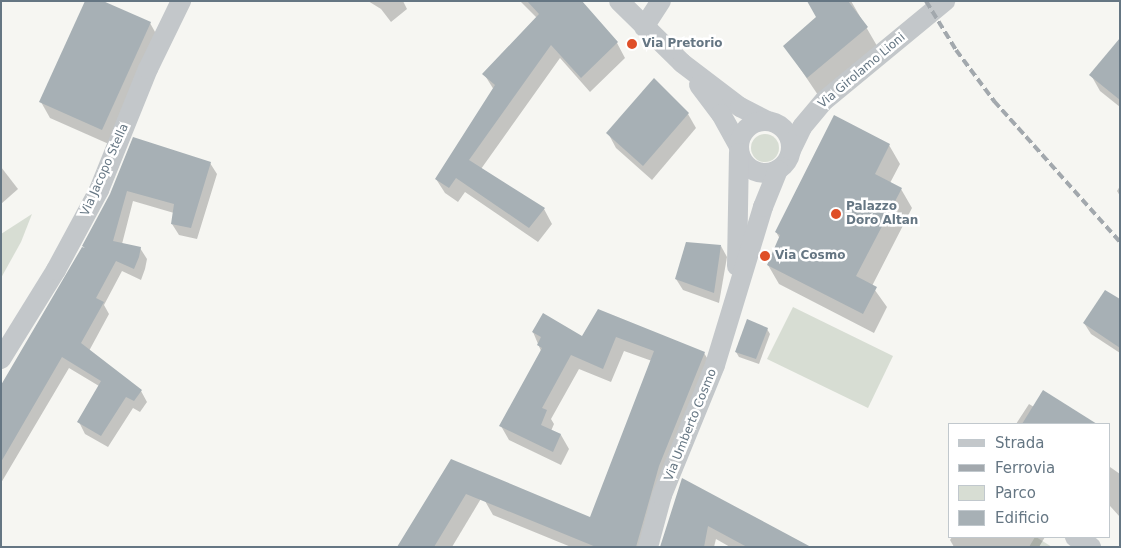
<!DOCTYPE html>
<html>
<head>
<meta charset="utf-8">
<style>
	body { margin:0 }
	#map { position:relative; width:1121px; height:548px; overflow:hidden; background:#f6f6f2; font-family:"DejaVu Sans",sans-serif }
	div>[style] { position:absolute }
	.green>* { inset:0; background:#d7ddd3 }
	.round { border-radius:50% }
	.shadow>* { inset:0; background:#0003 }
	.building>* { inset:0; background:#a7b0b5 }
	.minor>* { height:20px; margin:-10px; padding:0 10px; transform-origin:10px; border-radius:10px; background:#c3c7ca }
	.minor>.ring { margin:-10px; padding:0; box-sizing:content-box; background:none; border:20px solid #c3c7ca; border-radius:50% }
	.rail>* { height:4px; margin-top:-2px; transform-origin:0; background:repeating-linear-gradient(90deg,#a2a8ad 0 8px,transparent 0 12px) }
	.dots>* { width:14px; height:14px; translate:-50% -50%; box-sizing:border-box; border:2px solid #fff; border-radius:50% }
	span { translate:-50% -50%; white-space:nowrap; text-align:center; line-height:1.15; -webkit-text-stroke:5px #fff; paint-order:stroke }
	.poi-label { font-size:12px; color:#657683; font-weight:700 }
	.left { translate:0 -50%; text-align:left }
	.street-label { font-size:12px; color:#657683 }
	.frame { position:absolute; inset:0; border:2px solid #657683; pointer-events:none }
	.legend { position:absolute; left:948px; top:423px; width:162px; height:115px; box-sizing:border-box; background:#fff; border:1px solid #c1c8cd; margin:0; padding:6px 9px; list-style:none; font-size:15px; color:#657683 }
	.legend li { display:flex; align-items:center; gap:10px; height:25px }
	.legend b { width:25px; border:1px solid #c1c8cd }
</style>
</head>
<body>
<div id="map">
	<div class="green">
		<div class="round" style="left:751px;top:134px;width:28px;height:28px"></div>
		<div style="clip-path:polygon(32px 214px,21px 242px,1px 278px,1px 234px)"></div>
		<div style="clip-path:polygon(793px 307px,893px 356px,868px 408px,767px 359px)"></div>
		<div style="clip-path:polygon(1035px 537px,1036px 537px,1052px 547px,1029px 547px)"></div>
	</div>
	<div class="shadow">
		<div style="clip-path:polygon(368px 1px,403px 1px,407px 9px,391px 22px,381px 9px)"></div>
		<div style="clip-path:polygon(520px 1px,579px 1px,617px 43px,625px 58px,590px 92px,560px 58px,481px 169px,544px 209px,552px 224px,538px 242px,465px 192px,458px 202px,445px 193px,436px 179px,494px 90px,484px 74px,537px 18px)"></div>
		<div style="clip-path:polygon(808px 1px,851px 1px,880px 51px,822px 101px,785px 46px,817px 17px)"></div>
		<div style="clip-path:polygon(150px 23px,159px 39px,111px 145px,50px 118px,41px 102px)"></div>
		<div style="clip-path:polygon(1120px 39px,1120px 107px,1100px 91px,1091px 75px)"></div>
		<div style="clip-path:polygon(688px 114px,696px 128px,652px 180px,616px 148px,608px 133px)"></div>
		<div style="clip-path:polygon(889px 145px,900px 164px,890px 183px,901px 189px,912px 208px,872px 286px,887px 307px,874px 333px,779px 284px,768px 265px,780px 239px,776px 232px)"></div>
		<div style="clip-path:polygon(210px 163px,217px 174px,197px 239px,179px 235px,172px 224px,174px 213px,133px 201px,122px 244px,140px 248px,147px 259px,145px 269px,141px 280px,122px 271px,104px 305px,109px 314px,89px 351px,141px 391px,147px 402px,140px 412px,133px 408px,108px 447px,85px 434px,79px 422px,99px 386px,69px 368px,1px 483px,1px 388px,86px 250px,84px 246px,111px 195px)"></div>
		<div style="clip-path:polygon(1px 167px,18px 189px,1px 204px)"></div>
		<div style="clip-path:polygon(1120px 186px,1120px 196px,1117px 191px)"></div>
		<div style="clip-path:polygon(721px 246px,727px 257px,719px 303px,683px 290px,676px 279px)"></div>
		<div style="clip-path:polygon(1120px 301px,1120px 353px,1091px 334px,1084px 323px)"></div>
		<div style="clip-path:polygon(599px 311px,704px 353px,712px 366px,647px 547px,571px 547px,493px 515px,485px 501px,591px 519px,652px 361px,624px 351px,611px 382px,579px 369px,551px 419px,554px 424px,551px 431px,561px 435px,569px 449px,561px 465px,509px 440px,501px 426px,541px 351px,533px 332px,583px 337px)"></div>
		<div style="clip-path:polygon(767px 329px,770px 334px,759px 364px,739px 357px,736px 352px)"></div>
		<div style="clip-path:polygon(1043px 392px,1095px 424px,1016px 424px,1029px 404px,1034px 407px)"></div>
		<div style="clip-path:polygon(452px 460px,488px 487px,452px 547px,404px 547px)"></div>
		<div style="clip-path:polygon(1110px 467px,1120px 474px,1120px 517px,1110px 506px)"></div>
		<div style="clip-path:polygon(682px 480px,808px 547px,730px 547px,716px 539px,714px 547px,662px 547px)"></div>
		<div style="clip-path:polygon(952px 537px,1045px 537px,1039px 547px,954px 547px,950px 540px)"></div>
	</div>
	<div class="building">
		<div style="clip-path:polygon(85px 1px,103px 1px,151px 22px,102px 130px,39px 102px)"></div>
		<div style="clip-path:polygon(527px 1px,582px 1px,618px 42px,581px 78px,551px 45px,469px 160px,545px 208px,529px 228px,456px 178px,449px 188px,435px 179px,495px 85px,482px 74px,539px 14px)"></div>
		<div style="clip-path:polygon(807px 1px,848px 1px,868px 27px,807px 78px,783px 46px,816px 17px)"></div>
		<div style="clip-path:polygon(1120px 38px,1120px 100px,1089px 75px)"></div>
		<div style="clip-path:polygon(654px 78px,689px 113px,643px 166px,606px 133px)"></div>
		<div style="clip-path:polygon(834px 115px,890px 144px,875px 174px,902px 188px,856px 276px,877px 287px,863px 314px,767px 265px,780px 235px,775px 232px)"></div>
		<div style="clip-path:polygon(133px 137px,211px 162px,191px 228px,171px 224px,174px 204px,127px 191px,113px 241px,141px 247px,139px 257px,134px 269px,116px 261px,96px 298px,104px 302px,81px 343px,142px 390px,134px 401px,126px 397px,101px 436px,77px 422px,101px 381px,62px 357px,1px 462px,1px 385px,82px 247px,85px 248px,82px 246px,110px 194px)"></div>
		<div style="clip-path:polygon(686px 242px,721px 245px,714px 293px,675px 279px)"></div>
		<div style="clip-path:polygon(1105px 290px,1120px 299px,1120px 348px,1083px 323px)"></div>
		<div style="clip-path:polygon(598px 309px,705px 352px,659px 466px,636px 547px,596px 547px,466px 494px,434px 547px,397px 547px,451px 459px,590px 517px,654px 351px,616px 337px,603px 369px,571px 355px,542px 408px,547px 410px,541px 425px,561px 434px,553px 452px,499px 426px,542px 348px,537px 345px,541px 337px,532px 332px,543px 313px,582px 336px)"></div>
		<div style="clip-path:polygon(747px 319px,768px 328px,756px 359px,735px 352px)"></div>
		<div style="clip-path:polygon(1043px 390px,1097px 424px,1022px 424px)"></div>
		<div style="clip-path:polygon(682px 478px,811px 547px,747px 547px,708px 526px,704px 547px,660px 547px)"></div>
	</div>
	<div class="minor">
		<div style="left:619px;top:1px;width:88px;rotate:44.5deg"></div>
		<div style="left:682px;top:63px;width:73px;rotate:37.2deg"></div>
		<div style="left:740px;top:107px;width:30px;rotate:27deg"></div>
		<div style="left:644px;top:27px;width:31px;rotate:-57deg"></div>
		<div style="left:699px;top:85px;width:36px;rotate:53deg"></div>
		<div style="left:721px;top:114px;width:35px;rotate:61deg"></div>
		<div class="ring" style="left:739px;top:121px;width:32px;height:32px"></div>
		<div style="left:791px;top:150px;width:25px;rotate:-64deg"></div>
		<div style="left:802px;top:127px;width:35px;rotate:-50deg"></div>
		<div style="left:825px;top:100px;width:156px;rotate:-39.5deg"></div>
		<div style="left:737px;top:266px;width:113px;rotate:-89deg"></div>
		<div style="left:1px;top:359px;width:105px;rotate:-58.3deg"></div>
		<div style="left:56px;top:270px;width:91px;rotate:-61.7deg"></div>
		<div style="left:99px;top:190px;width:131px;rotate:-68deg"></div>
		<div style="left:148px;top:69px;width:76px;rotate:-64.1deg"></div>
		<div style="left:1075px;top:537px;width:19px;rotate:32deg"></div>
		<div style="left:648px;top:547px;width:54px;rotate:-74.9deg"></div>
		<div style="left:662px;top:495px;width:140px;rotate:-67.8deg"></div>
		<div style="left:715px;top:365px;width:165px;rotate:-73.1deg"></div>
		<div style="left:763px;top:207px;width:40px;rotate:-68deg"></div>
	</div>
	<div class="rail">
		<div style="left:926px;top:1px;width:57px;rotate:58.5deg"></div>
		<div style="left:956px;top:50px;width:64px;rotate:53.3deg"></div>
		<div style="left:994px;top:101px;width:189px;rotate:48.2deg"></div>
	</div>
	<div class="dots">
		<div style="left:632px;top:44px;background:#df4f28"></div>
		<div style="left:836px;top:214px;background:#df4f28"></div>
		<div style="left:765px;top:256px;background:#df4f28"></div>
	</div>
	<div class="poi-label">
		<span class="left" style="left:642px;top:44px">Via Pretorio</span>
		<span class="left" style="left:846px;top:214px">Palazzo<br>Doro Altan</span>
		<span class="left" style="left:775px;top:256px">Via Cosmo</span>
	</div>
	<div class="street-label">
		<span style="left:862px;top:71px;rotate:-40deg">Via Girolamo Lioni</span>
		<span style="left:105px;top:170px;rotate:-66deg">Via Jacopo Stella</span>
		<span style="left:691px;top:425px;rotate:-68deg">Via Umberto Cosmo</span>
	</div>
	<div class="frame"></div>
	<ul class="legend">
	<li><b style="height:6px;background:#c3c7ca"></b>Strada</li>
	<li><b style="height:6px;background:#a2a8ad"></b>Ferrovia</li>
	<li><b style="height:14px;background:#d7ddd3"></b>Parco</li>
	<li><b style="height:14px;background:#a7b0b5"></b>Edificio</li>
	</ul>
</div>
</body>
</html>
